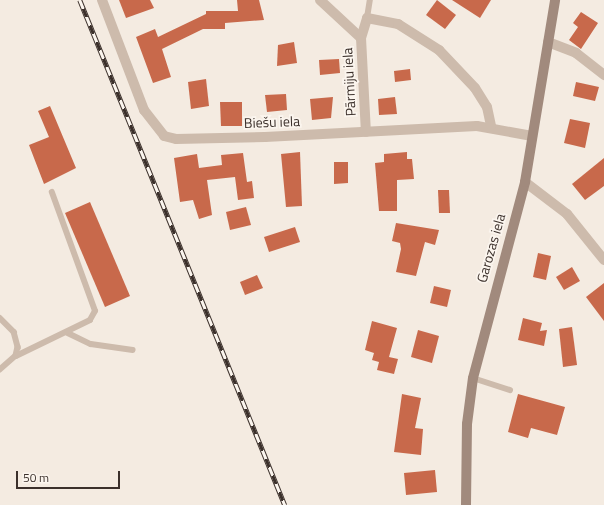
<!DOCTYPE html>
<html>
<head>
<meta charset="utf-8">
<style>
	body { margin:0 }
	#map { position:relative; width:604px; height:505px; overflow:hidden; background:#f4ebe1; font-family:"Titillium Web",sans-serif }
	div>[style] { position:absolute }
	.building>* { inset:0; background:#c8694b }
	.lane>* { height:5.5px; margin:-2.75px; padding:0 2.75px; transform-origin:2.75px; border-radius:2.75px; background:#cdbbac }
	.street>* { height:10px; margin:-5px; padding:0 5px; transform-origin:5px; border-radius:5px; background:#cdbbac }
	.secondary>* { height:10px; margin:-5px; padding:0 5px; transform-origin:5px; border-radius:5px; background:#a18a7d }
	.rail>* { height:4.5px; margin-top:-2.25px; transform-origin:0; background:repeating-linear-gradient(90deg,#fbf5ee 0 9px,#3b302b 0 18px); box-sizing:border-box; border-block:1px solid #3b302b }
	span { translate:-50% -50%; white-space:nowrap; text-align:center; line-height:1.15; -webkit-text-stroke:3.5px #fbf5ee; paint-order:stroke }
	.street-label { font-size:14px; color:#3b302b }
	.scale { position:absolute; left:16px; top:471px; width:104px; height:18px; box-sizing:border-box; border:2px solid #3b302b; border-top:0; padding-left:5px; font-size:12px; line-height:14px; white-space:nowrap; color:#3b302b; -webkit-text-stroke:3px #fbf5ee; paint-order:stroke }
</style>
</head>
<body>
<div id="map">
	<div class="building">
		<div style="clip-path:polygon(119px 0,150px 0,154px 8px,126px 18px)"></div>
		<div style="clip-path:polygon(237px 0,259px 0,264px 20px,225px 23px,225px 29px,203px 29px,162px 49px,171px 77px,153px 83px,136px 37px,155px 29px,158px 37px,206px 14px,206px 11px,238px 11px)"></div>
		<div style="clip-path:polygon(437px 0,456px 15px,445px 29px,426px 15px)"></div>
		<div style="clip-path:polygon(452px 0,491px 0,480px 18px)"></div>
		<div style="clip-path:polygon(581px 12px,598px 23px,581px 49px,569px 40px,578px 27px,573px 23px)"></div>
		<div style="clip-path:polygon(294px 42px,297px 63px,277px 66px,278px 45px)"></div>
		<div style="clip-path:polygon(339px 59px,340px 73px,320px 75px,319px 60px)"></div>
		<div style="clip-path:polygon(410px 69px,411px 80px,395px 82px,394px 71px)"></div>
		<div style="clip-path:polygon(206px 79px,209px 106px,191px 109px,188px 82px)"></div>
		<div style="clip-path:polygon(576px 82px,599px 87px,595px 101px,573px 96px)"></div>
		<div style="clip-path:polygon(286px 94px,287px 110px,267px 112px,265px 95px)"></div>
		<div style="clip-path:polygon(333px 97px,331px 118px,312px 120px,310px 99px)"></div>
		<div style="clip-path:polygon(395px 97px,397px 114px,379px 115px,378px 99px)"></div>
		<div style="clip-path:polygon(220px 102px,242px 102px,242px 126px,221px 126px)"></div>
		<div style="clip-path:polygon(50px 106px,76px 168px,44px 184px,29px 145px,49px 137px,38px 111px)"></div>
		<div style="clip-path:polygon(570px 119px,590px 123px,585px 148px,564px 143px)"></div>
		<div style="clip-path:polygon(300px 152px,302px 206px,286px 207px,281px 154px)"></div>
		<div style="clip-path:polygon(407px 152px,407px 159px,412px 159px,414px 179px,397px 180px,397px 211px,379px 211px,375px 163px,384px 162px,384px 154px)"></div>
		<div style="clip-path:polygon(243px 153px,247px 182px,252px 181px,254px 198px,238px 200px,235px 177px,207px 180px,212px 215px,199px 219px,193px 200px,180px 202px,174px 158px,197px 154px,199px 168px,222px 165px,221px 155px)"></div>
		<div style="clip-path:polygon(604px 158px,604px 186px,585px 200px,572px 184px)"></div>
		<div style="clip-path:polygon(334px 162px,348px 162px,348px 183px,334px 184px)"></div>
		<div style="clip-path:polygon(438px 190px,449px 190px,450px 213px,439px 213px)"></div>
		<div style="clip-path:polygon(90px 202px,130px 296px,105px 307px,65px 213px)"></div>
		<div style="clip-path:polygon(246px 207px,251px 225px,230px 230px,226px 212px)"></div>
		<div style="clip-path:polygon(396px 223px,439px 230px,435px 245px,425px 242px,416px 276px,396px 272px,401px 249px,400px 243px,392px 241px)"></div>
		<div style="clip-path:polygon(295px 227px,300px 242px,269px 252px,264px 237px)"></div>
		<div style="clip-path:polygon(538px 253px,551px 256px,546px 280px,533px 277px)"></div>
		<div style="clip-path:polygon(572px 267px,580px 281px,564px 290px,556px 277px)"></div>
		<div style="clip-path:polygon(257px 275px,263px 288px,245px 295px,240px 282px)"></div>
		<div style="clip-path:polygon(604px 283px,604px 321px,586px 297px)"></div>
		<div style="clip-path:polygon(434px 286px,451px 290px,447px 307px,430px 303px)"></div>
		<div style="clip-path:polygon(523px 318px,542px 323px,540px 331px,547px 330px,544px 346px,518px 340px)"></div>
		<div style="clip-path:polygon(372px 321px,397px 328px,389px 357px,398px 359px,394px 374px,377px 370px,379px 362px,372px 360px,374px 353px,365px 350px)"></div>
		<div style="clip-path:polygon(572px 327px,577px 365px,563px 367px,559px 329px)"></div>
		<div style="clip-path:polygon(418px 330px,439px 336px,432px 363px,411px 357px)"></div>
		<div style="clip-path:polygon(402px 394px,421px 398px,415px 428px,423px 429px,421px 455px,394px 452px)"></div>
		<div style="clip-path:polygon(518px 394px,565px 407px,557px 435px,531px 428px,528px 438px,508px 432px)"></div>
		<div style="clip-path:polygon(435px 470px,437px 492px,406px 495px,404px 473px)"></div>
	</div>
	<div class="lane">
		<div style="left:367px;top:18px;width:18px;rotate:-81deg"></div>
		<div style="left:0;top:318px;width:20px;rotate:45deg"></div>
		<div style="left:14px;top:332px;width:16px;rotate:75deg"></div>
		<div style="left:18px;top:347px;width:9px;rotate:103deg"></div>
		<div style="left:16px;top:356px;width:21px;rotate:139deg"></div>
		<div style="left:68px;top:333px;width:25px;rotate:26deg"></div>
		<div style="left:91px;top:344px;width:42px;rotate:8.1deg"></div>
		<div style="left:16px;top:356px;width:82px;rotate:-25.9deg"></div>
		<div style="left:90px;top:320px;width:10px;rotate:-61deg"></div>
		<div style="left:95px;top:311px;width:126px;rotate:-110deg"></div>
		<div style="left:473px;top:378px;width:39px;rotate:18deg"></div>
	</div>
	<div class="street">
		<div style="left:102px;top:0;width:118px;rotate:69.1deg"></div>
		<div style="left:144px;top:110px;width:33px;rotate:52deg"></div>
		<div style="left:164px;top:136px;width:12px;rotate:14deg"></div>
		<div style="left:176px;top:139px;width:89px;rotate:-1.3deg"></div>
		<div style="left:265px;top:137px;width:212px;rotate:-3deg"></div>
		<div style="left:477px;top:126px;width:56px;rotate:10.3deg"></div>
		<div style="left:320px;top:0;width:56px;rotate:42.8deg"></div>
		<div style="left:361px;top:38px;width:94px;rotate:87deg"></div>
		<div style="left:361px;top:38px;width:21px;rotate:-73deg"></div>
		<div style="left:367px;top:18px;width:32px;rotate:11deg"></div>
		<div style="left:398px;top:24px;width:49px;rotate:32.4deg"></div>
		<div style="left:439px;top:50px;width:52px;rotate:46.5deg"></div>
		<div style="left:475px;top:88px;width:22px;rotate:58deg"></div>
		<div style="left:487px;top:107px;width:19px;rotate:78deg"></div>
		<div style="left:548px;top:42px;width:30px;rotate:21deg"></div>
		<div style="left:576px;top:53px;width:36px;rotate:38deg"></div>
		<div style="left:525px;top:182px;width:53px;rotate:37.3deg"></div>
		<div style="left:567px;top:214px;width:59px;rotate:51.2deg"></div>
	</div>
	<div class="secondary">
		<div style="left:466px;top:505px;width:81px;rotate:-89.3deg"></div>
		<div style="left:467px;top:424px;width:46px;rotate:-82.6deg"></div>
		<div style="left:473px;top:378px;width:203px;rotate:-75.1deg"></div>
		<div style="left:525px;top:182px;width:184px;rotate:-80.6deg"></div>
	</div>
	<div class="rail">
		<div style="left:80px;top:0;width:545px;rotate:67.91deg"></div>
	</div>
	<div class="street-label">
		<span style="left:349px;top:82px;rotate:-93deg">Pārmiju iela</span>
		<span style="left:272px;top:122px;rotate:-2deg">Biešu iela</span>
		<span style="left:491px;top:248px;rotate:-74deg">Garozas iela</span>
	</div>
	<div class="scale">50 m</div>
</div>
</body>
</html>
